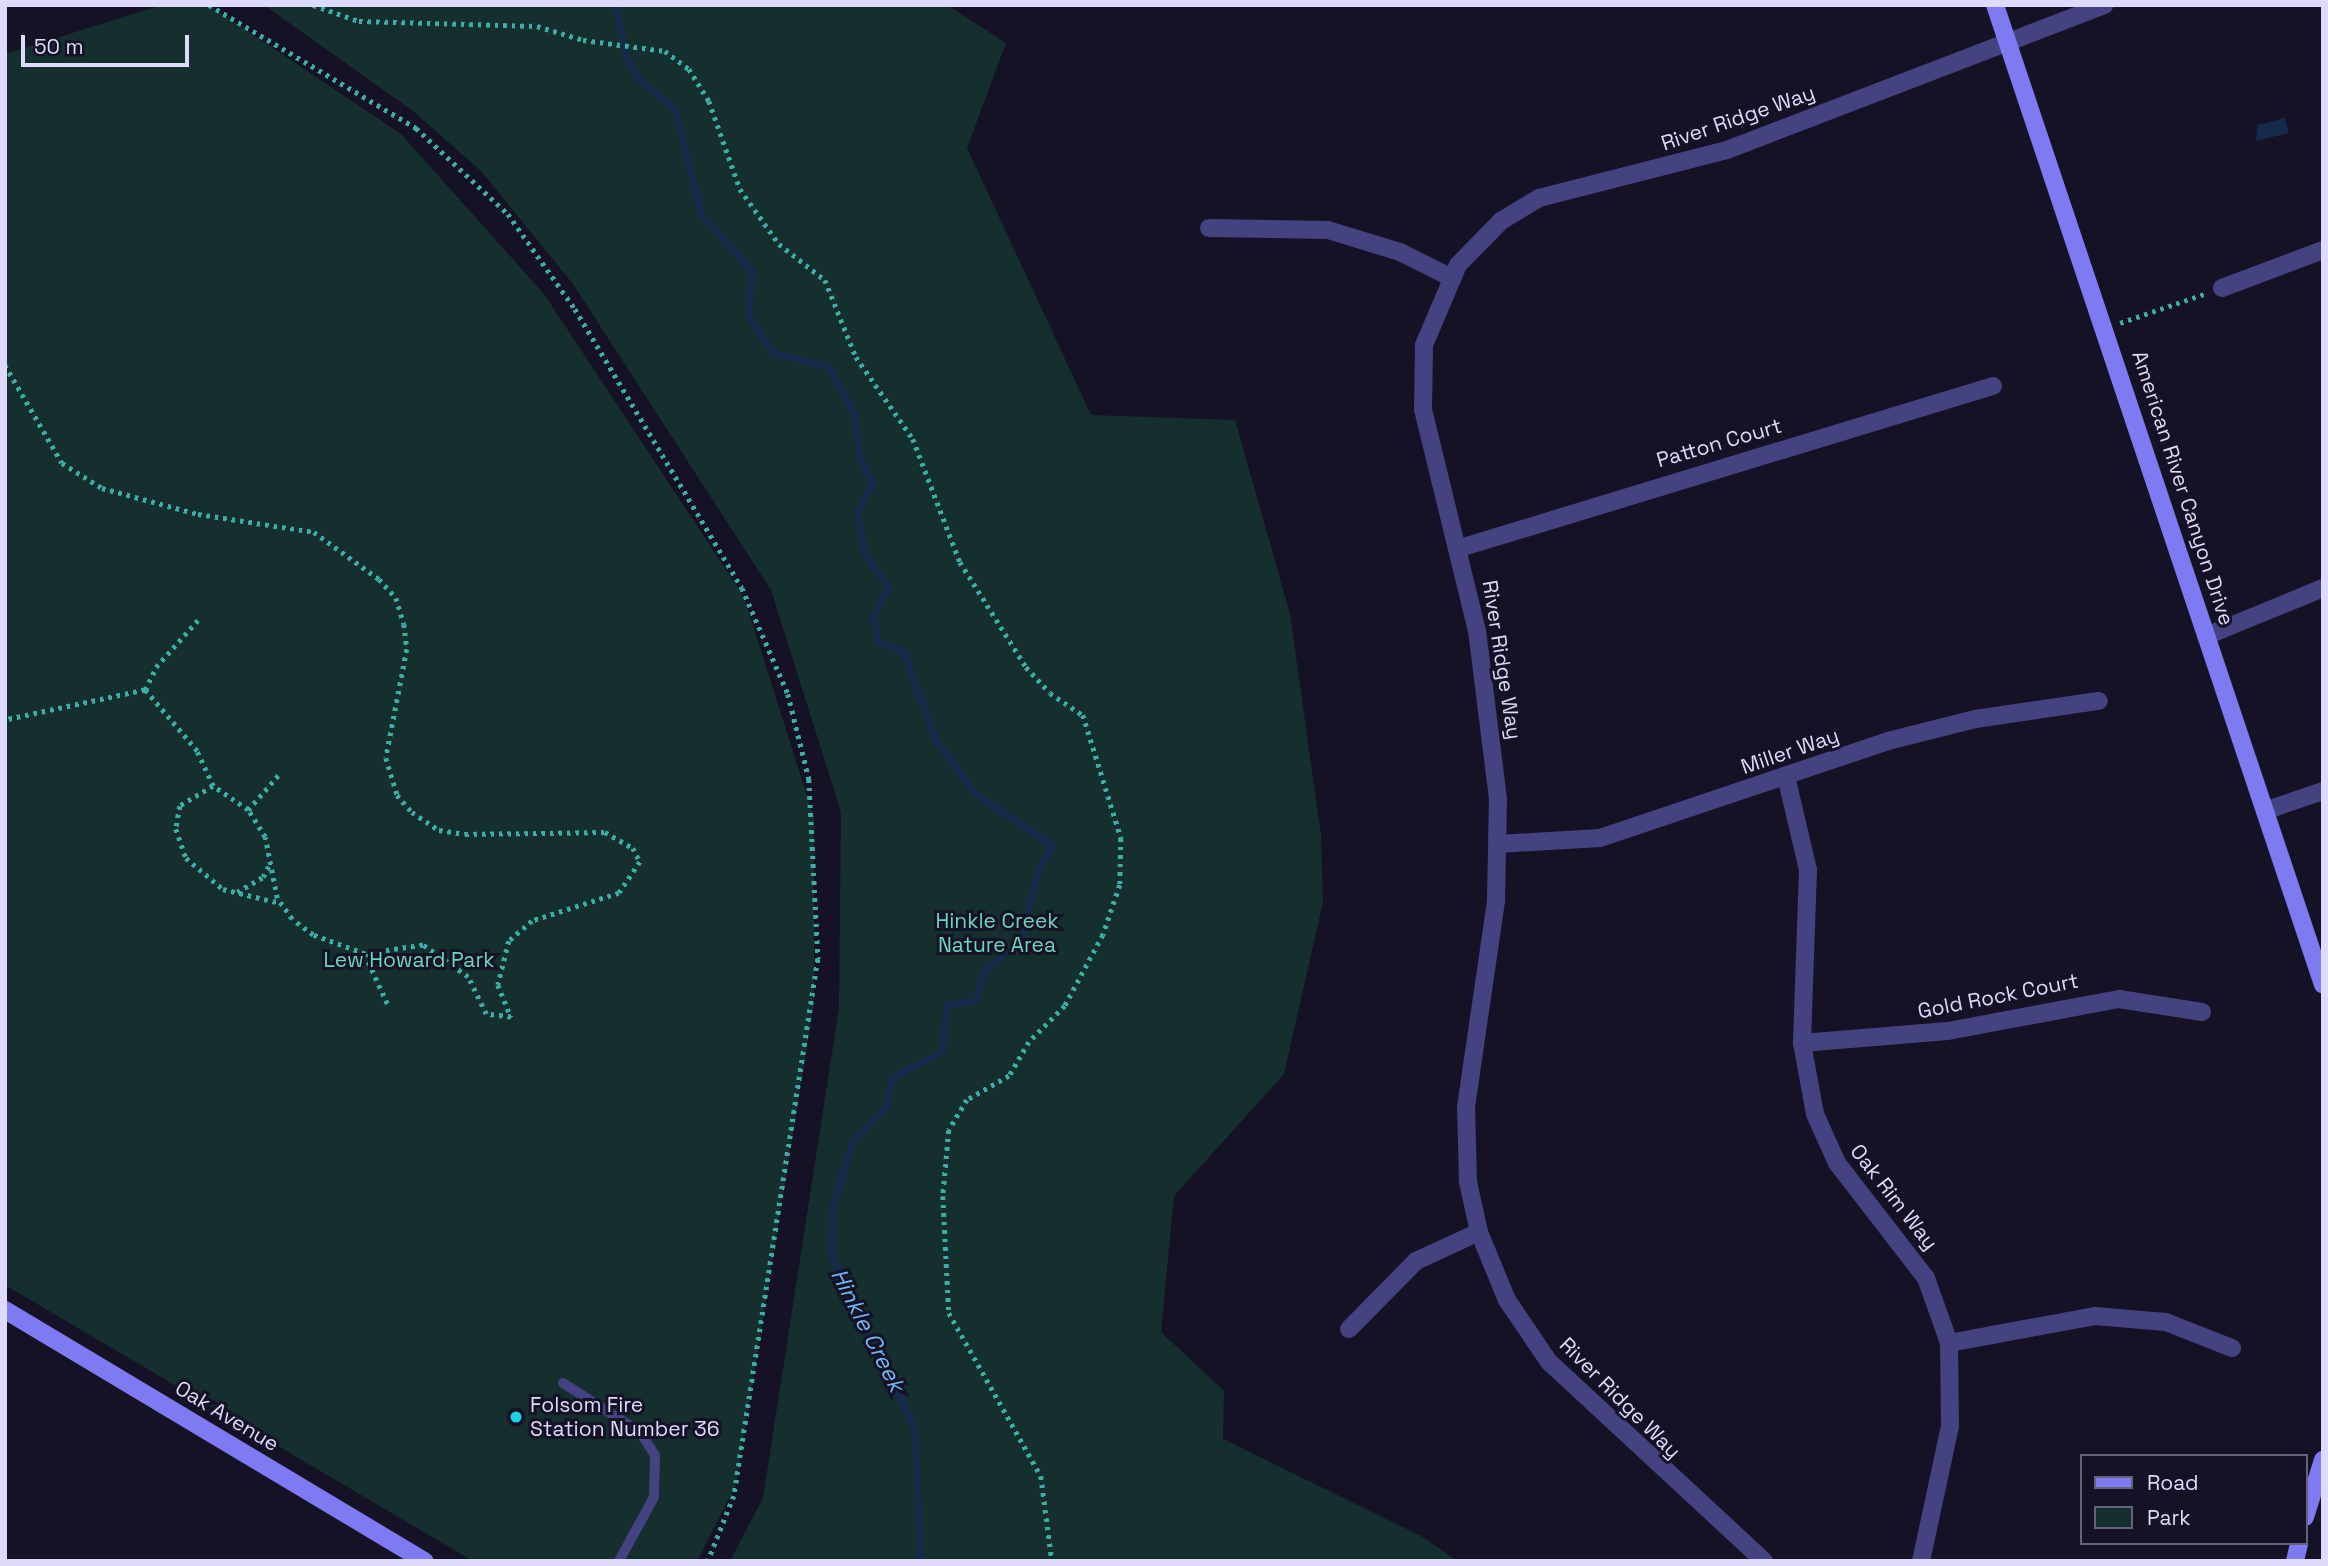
<!DOCTYPE html>
<html>
<head>
<meta charset="utf-8">
<style>
	body { margin:0 }
	#map { position:relative; width:2328px; height:1566px; overflow:hidden; background:#151226; font-family:"Space Grotesk",sans-serif }
	div>[style] { position:absolute }
	.green>* { inset:0; background:#152f2e }
	.water>* { inset:0; background:#162a4c }
	.stream>* { height:7px; margin:-3.5px; padding:0 3.5px; transform-origin:3.5px; border-radius:3.5px; background:#162a4c }
	.path>* { height:4.5px; margin-top:-2.25px; transform-origin:0; background:repeating-linear-gradient(90deg,#3cada7 0 3.5px,transparent 0 8.5px) }
	.service>* { height:10px; margin:-5px; padding:0 5px; transform-origin:5px; border-radius:5px; background:#444280 }
	.minor>* { height:18px; margin:-9px; padding:0 9px; transform-origin:9px; border-radius:9px; background:#444280 }
	.secondary>* { height:18px; margin:-9px; padding:0 9px; transform-origin:9px; border-radius:9px; background:#7e7af2 }
	.dots>* { width:19px; height:19px; translate:-50% -50%; box-sizing:border-box; border:4px solid #151226; border-radius:50% }
	span { translate:-50% -50%; white-space:nowrap; text-align:center; line-height:1.15; -webkit-text-stroke:6px #151226; paint-order:stroke }
	.street-label { font-size:21px; color:#dedafb }
	.park-label { font-size:21px; color:#6cd5bb }
	.poi-label { font-size:21px; color:#dedafb }
	.left { translate:0 -50%; text-align:left }
	.water-label { font-size:23px; color:#72b6f1; font-style:italic }
	.frame { position:absolute; inset:0; border:7px solid #dedafb; pointer-events:none }
	.legend { position:absolute; left:2080px; top:1454px; width:228px; height:91px; box-sizing:border-box; background:#151226; border:2px solid #65627b; margin:0; padding:9px 12px; list-style:none; font-size:21px; color:#dedafb }
	.legend li { display:flex; align-items:center; gap:14px; height:35px }
	.legend b { width:35px; border:2px solid #65627b }
	.scale { position:absolute; left:21px; top:35px; width:168px; height:32px; box-sizing:border-box; border:4px solid #dedafb; border-top:0; padding-left:9px; font-size:21px; line-height:24px; white-space:nowrap; color:#dedafb; -webkit-text-stroke:5px #151226; paint-order:stroke }
</style>
</head>
<body>
<div id="map">
	<div class="green">
		<div style="clip-path:polygon(162px 5px,209px 5px,401px 134px,544px 294px,744px 597px,814px 818px,814px 1004px,736px 1485px,697px 1561px,473px 1561px,5px 1285px,5px 54px)"></div>
		<div style="clip-path:polygon(264px 5px,947px 5px,1006px 43px,967px 148px,1091px 415px,1235px 420px,1290px 614px,1321px 835px,1323px 902px,1284px 1074px,1174px 1196px,1161px 1332px,1224px 1391px,1223px 1439px,1421px 1536px,1458px 1561px,730px 1561px,763px 1498px,839px 1008px,841px 812px,771px 590px,573px 284px,481px 171px,413px 111px)"></div>
	</div>
	<div class="water">
		<div style="clip-path:polygon(2285px 118px,2289px 133px,2256px 141px,2258px 125px)"></div>
	</div>
	<div class="stream">
		<div style="left:616px;top:5px;width:53px;rotate:79.1deg"></div>
		<div style="left:626px;top:57px;width:24px;rotate:60deg"></div>
		<div style="left:638px;top:78px;width:48px;rotate:40deg"></div>
		<div style="left:675px;top:109px;width:109px;rotate:76.2deg"></div>
		<div style="left:701px;top:215px;width:76px;rotate:47.7deg"></div>
		<div style="left:752px;top:271px;width:44px;rotate:95.2deg"></div>
		<div style="left:748px;top:315px;width:44px;rotate:57deg"></div>
		<div style="left:772px;top:352px;width:59px;rotate:14.7deg"></div>
		<div style="left:829px;top:367px;width:52px;rotate:61.5deg"></div>
		<div style="left:854px;top:413px;width:44px;rotate:83.5deg"></div>
		<div style="left:859px;top:457px;width:29px;rotate:61deg"></div>
		<div style="left:873px;top:482px;width:34px;rotate:118deg"></div>
		<div style="left:857px;top:512px;width:42px;rotate:80.3deg"></div>
		<div style="left:864px;top:553px;width:42px;rotate:54.8deg"></div>
		<div style="left:888px;top:587px;width:34px;rotate:116deg"></div>
		<div style="left:873px;top:618px;width:25px;rotate:78deg"></div>
		<div style="left:878px;top:642px;width:27px;rotate:20deg"></div>
		<div style="left:903px;top:651px;width:96px;rotate:69.9deg"></div>
		<div style="left:936px;top:741px;width:65px;rotate:53.1deg"></div>
		<div style="left:975px;top:793px;width:93px;rotate:34deg"></div>
		<div style="left:1052px;top:845px;width:30px;rotate:120deg"></div>
		<div style="left:1037px;top:871px;width:70px;rotate:102.4deg"></div>
		<div style="left:1022px;top:939px;width:48px;rotate:141deg"></div>
		<div style="left:985px;top:969px;width:33px;rotate:108deg"></div>
		<div style="left:975px;top:1000px;width:28px;rotate:170deg"></div>
		<div style="left:947px;top:1005px;width:46px;rotate:96.2deg"></div>
		<div style="left:942px;top:1051px;width:58px;rotate:152.1deg"></div>
		<div style="left:891px;top:1078px;width:27px;rotate:98deg"></div>
		<div style="left:887px;top:1105px;width:51px;rotate:133.4deg"></div>
		<div style="left:852px;top:1142px;width:64px;rotate:107.3deg"></div>
		<div style="left:833px;top:1203px;width:51px;rotate:92.2deg"></div>
		<div style="left:831px;top:1254px;width:195px;rotate:64.5deg"></div>
		<div style="left:915px;top:1430px;width:131px;rotate:87.8deg"></div>
	</div>
	<div class="path">
		<div style="left:209px;top:5px;width:241px;rotate:30.7deg"></div>
		<div style="left:416px;top:128px;width:126px;rotate:43.1deg"></div>
		<div style="left:508px;top:214px;width:116px;rotate:54.8deg"></div>
		<div style="left:575px;top:309px;width:325px;rotate:59.1deg"></div>
		<div style="left:742px;top:588px;width:116px;rotate:66.5deg"></div>
		<div style="left:788px;top:694px;width:88px;rotate:76.1deg"></div>
		<div style="left:809px;top:779px;width:180px;rotate:87.1deg"></div>
		<div style="left:818px;top:959px;width:544px;rotate:98.89deg"></div>
		<div style="left:734px;top:1496px;width:70px;rotate:111.8deg"></div>
		<div style="left:313px;top:5px;width:49px;rotate:19.2deg"></div>
		<div style="left:359px;top:21px;width:178px;rotate:1.6deg"></div>
		<div style="left:537px;top:26px;width:48px;rotate:16.9deg"></div>
		<div style="left:583px;top:40px;width:83px;rotate:7.6deg"></div>
		<div style="left:665px;top:51px;width:30px;rotate:37deg"></div>
		<div style="left:689px;top:69px;width:38px;rotate:58deg"></div>
		<div style="left:709px;top:101px;width:93px;rotate:70.6deg"></div>
		<div style="left:740px;top:189px;width:67px;rotate:54.7deg"></div>
		<div style="left:779px;top:244px;width:58px;rotate:38deg"></div>
		<div style="left:825px;top:280px;width:83px;rotate:68.1deg"></div>
		<div style="left:856px;top:357px;width:100px;rotate:55.2deg"></div>
		<div style="left:913px;top:439px;width:132px;rotate:69.1deg"></div>
		<div style="left:960px;top:562px;width:124px;rotate:57.8deg"></div>
		<div style="left:1026px;top:667px;width:35px;rotate:47deg"></div>
		<div style="left:1050px;top:693px;width:40px;rotate:34deg"></div>
		<div style="left:1083px;top:715px;width:129px;rotate:72.8deg"></div>
		<div style="left:1121px;top:838px;width:47px;rotate:91.2deg"></div>
		<div style="left:1120px;top:885px;width:53px;rotate:108.8deg"></div>
		<div style="left:1103px;top:935px;width:81px;rotate:118.2deg"></div>
		<div style="left:1065px;top:1006px;width:51px;rotate:135deg"></div>
		<div style="left:1029px;top:1042px;width:39px;rotate:120deg"></div>
		<div style="left:1009px;top:1076px;width:48px;rotate:150.3deg"></div>
		<div style="left:967px;top:1100px;width:35px;rotate:121deg"></div>
		<div style="left:949px;top:1130px;width:66px;rotate:95.2deg"></div>
		<div style="left:943px;top:1196px;width:117px;rotate:87.1deg"></div>
		<div style="left:949px;top:1313px;width:187px;rotate:60.6deg"></div>
		<div style="left:1041px;top:1476px;width:86px;rotate:82.6deg"></div>
		<div style="left:2120px;top:323px;width:89px;rotate:-19deg"></div>
		<div style="left:5px;top:365px;width:113px;rotate:59.8deg"></div>
		<div style="left:62px;top:463px;width:47px;rotate:32deg"></div>
		<div style="left:102px;top:488px;width:99px;rotate:15.2deg"></div>
		<div style="left:198px;top:514px;width:117px;rotate:8.8deg"></div>
		<div style="left:314px;top:532px;width:80px;rotate:35.9deg"></div>
		<div style="left:379px;top:579px;width:25px;rotate:48deg"></div>
		<div style="left:396px;top:598px;width:27px;rotate:73deg"></div>
		<div style="left:404px;top:624px;width:25px;rotate:83deg"></div>
		<div style="left:407px;top:649px;width:111px;rotate:100.9deg"></div>
		<div style="left:386px;top:758px;width:39px;rotate:73deg"></div>
		<div style="left:397px;top:795px;width:23px;rotate:49deg"></div>
		<div style="left:412px;top:812px;width:32px;rotate:34deg"></div>
		<div style="left:439px;top:830px;width:26px;rotate:9deg"></div>
		<div style="left:465px;top:834px;width:140px;rotate:-0.8deg"></div>
		<div style="left:605px;top:832px;width:32px;rotate:30deg"></div>
		<div style="left:633px;top:848px;width:16px;rotate:63deg"></div>
		<div style="left:640px;top:862px;width:37px;rotate:124deg"></div>
		<div style="left:619px;top:893px;width:91px;rotate:162.2deg"></div>
		<div style="left:532px;top:921px;width:30px;rotate:139deg"></div>
		<div style="left:509px;top:941px;width:45px;rotate:104deg"></div>
		<div style="left:498px;top:985px;width:35px;rotate:68deg"></div>
		<div style="left:511px;top:1017px;width:25px;rotate:-173deg"></div>
		<div style="left:486px;top:1014px;width:41px;rotate:-115.9deg"></div>
		<div style="left:468px;top:977px;width:55px;rotate:-144.6deg"></div>
		<div style="left:423px;top:945px;width:59px;rotate:171.2deg"></div>
		<div style="left:365px;top:954px;width:55px;rotate:-159.9deg"></div>
		<div style="left:313px;top:935px;width:26px;rotate:-143deg"></div>
		<div style="left:292px;top:919px;width:26px;rotate:-126deg"></div>
		<div style="left:277px;top:898px;width:62px;rotate:-101.1deg"></div>
		<div style="left:265px;top:837px;width:32px;rotate:-122deg"></div>
		<div style="left:248px;top:810px;width:42px;rotate:-145.6deg"></div>
		<div style="left:213px;top:786px;width:38px;rotate:-115deg"></div>
		<div style="left:197px;top:751px;width:80px;rotate:-130.4deg"></div>
		<div style="left:145px;top:690px;width:143px;rotate:167.9deg"></div>
		<div style="left:145px;top:690px;width:25px;rotate:-64deg"></div>
		<div style="left:156px;top:667px;width:63px;rotate:-48.2deg"></div>
		<div style="left:213px;top:786px;width:39px;rotate:149deg"></div>
		<div style="left:180px;top:806px;width:23px;rotate:100deg"></div>
		<div style="left:176px;top:829px;width:31px;rotate:71deg"></div>
		<div style="left:186px;top:858px;width:48px;rotate:40deg"></div>
		<div style="left:223px;top:889px;width:59px;rotate:13.8deg"></div>
		<div style="left:248px;top:810px;width:49px;rotate:-49.1deg"></div>
		<div style="left:237px;top:892px;width:30px;rotate:-30deg"></div>
		<div style="left:263px;top:877px;width:13px;rotate:-63deg"></div>
		<div style="left:365px;top:954px;width:58px;rotate:65.6deg"></div>
	</div>
	<div class="service">
		<div style="left:563px;top:1383px;width:91px;rotate:32.5deg"></div>
		<div style="left:640px;top:1432px;width:27px;rotate:57deg"></div>
		<div style="left:655px;top:1455px;width:42px;rotate:91.4deg"></div>
		<div style="left:654px;top:1497px;width:73px;rotate:118.7deg"></div>
	</div>
	<div class="minor">
		<div style="left:1209px;top:228px;width:119px;rotate:1deg"></div>
		<div style="left:1328px;top:230px;width:75px;rotate:17deg"></div>
		<div style="left:1400px;top:252px;width:56px;rotate:26.6deg"></div>
		<div style="left:2222px;top:288px;width:108px;rotate:-20.6deg"></div>
		<div style="left:1460px;top:548px;width:557px;rotate:-16.91deg"></div>
		<div style="left:2206px;top:636px;width:126px;rotate:-22.3deg"></div>
		<div style="left:1786px;top:776px;width:97px;rotate:76.8deg"></div>
		<div style="left:1808px;top:870px;width:173px;rotate:92deg"></div>
		<div style="left:1802px;top:1043px;width:72px;rotate:79.6deg"></div>
		<div style="left:1815px;top:1114px;width:54px;rotate:65.8deg"></div>
		<div style="left:1837px;top:1163px;width:145px;rotate:52.3deg"></div>
		<div style="left:1926px;top:1278px;width:69px;rotate:70.5deg"></div>
		<div style="left:1949px;top:1343px;width:83px;rotate:89.3deg"></div>
		<div style="left:1950px;top:1426px;width:138px;rotate:102.1deg"></div>
		<div style="left:2267px;top:810px;width:59px;rotate:-18.7deg"></div>
		<div style="left:1498px;top:844px;width:102px;rotate:-3.4deg"></div>
		<div style="left:1600px;top:838px;width:304px;rotate:-18.6deg"></div>
		<div style="left:1888px;top:741px;width:90px;rotate:-14.2deg"></div>
		<div style="left:1975px;top:719px;width:125px;rotate:-8.3deg"></div>
		<div style="left:1802px;top:1043px;width:146px;rotate:-4.7deg"></div>
		<div style="left:1948px;top:1031px;width:174px;rotate:-10.6deg"></div>
		<div style="left:2119px;top:999px;width:84px;rotate:8.9deg"></div>
		<div style="left:1349px;top:1329px;width:95px;rotate:-45.4deg"></div>
		<div style="left:1416px;top:1261px;width:69px;rotate:-24.7deg"></div>
		<div style="left:1949px;top:1343px;width:148px;rotate:-10.5deg"></div>
		<div style="left:2095px;top:1316px;width:71px;rotate:4.8deg"></div>
		<div style="left:2166px;top:1322px;width:71px;rotate:21.5deg"></div>
		<div style="left:1764px;top:1561px;width:293px;rotate:-137.2deg"></div>
		<div style="left:1549px;top:1362px;width:75px;rotate:-124.1deg"></div>
		<div style="left:1507px;top:1300px;width:74px;rotate:-112.4deg"></div>
		<div style="left:1479px;top:1232px;width:51px;rotate:-102.4deg"></div>
		<div style="left:1468px;top:1182px;width:75px;rotate:-91.5deg"></div>
		<div style="left:1466px;top:1107px;width:208px;rotate:-81.7deg"></div>
		<div style="left:1496px;top:901px;width:102px;rotate:-88.9deg"></div>
		<div style="left:1498px;top:799px;width:169px;rotate:-97.1deg"></div>
		<div style="left:1477px;top:631px;width:228px;rotate:-103.7deg"></div>
		<div style="left:1423px;top:410px;width:65px;rotate:-89.1deg"></div>
		<div style="left:1424px;top:345px;width:87px;rotate:-67deg"></div>
		<div style="left:1458px;top:265px;width:62px;rotate:-45.7deg"></div>
		<div style="left:1501px;top:221px;width:44px;rotate:-31.2deg"></div>
		<div style="left:1539px;top:198px;width:194px;rotate:-14.3deg"></div>
		<div style="left:1727px;top:150px;width:404px;rotate:-21deg"></div>
	</div>
	<div class="secondary">
		<div style="left:1995px;top:5px;width:1033px;rotate:71.49deg"></div>
		<div style="left:5px;top:1310px;width:489px;rotate:30.9deg"></div>
		<div style="left:2305px;top:1517px;width:60px;rotate:-72.5deg"></div>
		<div style="left:2295px;top:1561px;width:18px;rotate:-77deg"></div>
	</div>
	<div class="dots">
		<div style="left:516px;top:1417px;background:#19d2e8"></div>
	</div>
	<div class="street-label">
		<span style="left:1738px;top:118px;rotate:-19deg">River Ridge Way</span>
		<span style="left:1719px;top:443px;rotate:-16deg">Patton Court</span>
		<span style="left:2183px;top:488px;rotate:72deg">American River Canyon Drive</span>
		<span style="left:1502px;top:660px;rotate:81deg">River Ridge Way</span>
		<span style="left:1790px;top:751px;rotate:-19deg">Miller Way</span>
		<span style="left:1998px;top:996px;rotate:-11deg">Gold Rock Court</span>
		<span style="left:1894px;top:1197px;rotate:52deg">Oak Rim Way</span>
		<span style="left:1620px;top:1398px;rotate:45deg">River Ridge Way</span>
		<span style="left:227px;top:1416px;rotate:31deg">Oak Avenue</span>
	</div>
	<div class="park-label">
		<span style="left:997px;top:933px">Hinkle Creek<br>Nature Area</span>
		<span style="left:409px;top:960px">Lew Howard Park</span>
	</div>
	<div class="poi-label">
		<span class="left" style="left:530px;top:1417px">Folsom Fire<br>Station Number 36</span>
	</div>
	<div class="water-label">
		<span style="left:868px;top:1330px;rotate:63deg">Hinkle Creek</span>
	</div>
	<div class="frame"></div>
	<ul class="legend">
	<li><b style="height:9px;background:#7e7af2"></b>Road</li>
	<li><b style="height:19px;background:#152f2e"></b>Park</li>
	</ul>
	<div class="scale">50 m</div>
</div>
</body>
</html>
